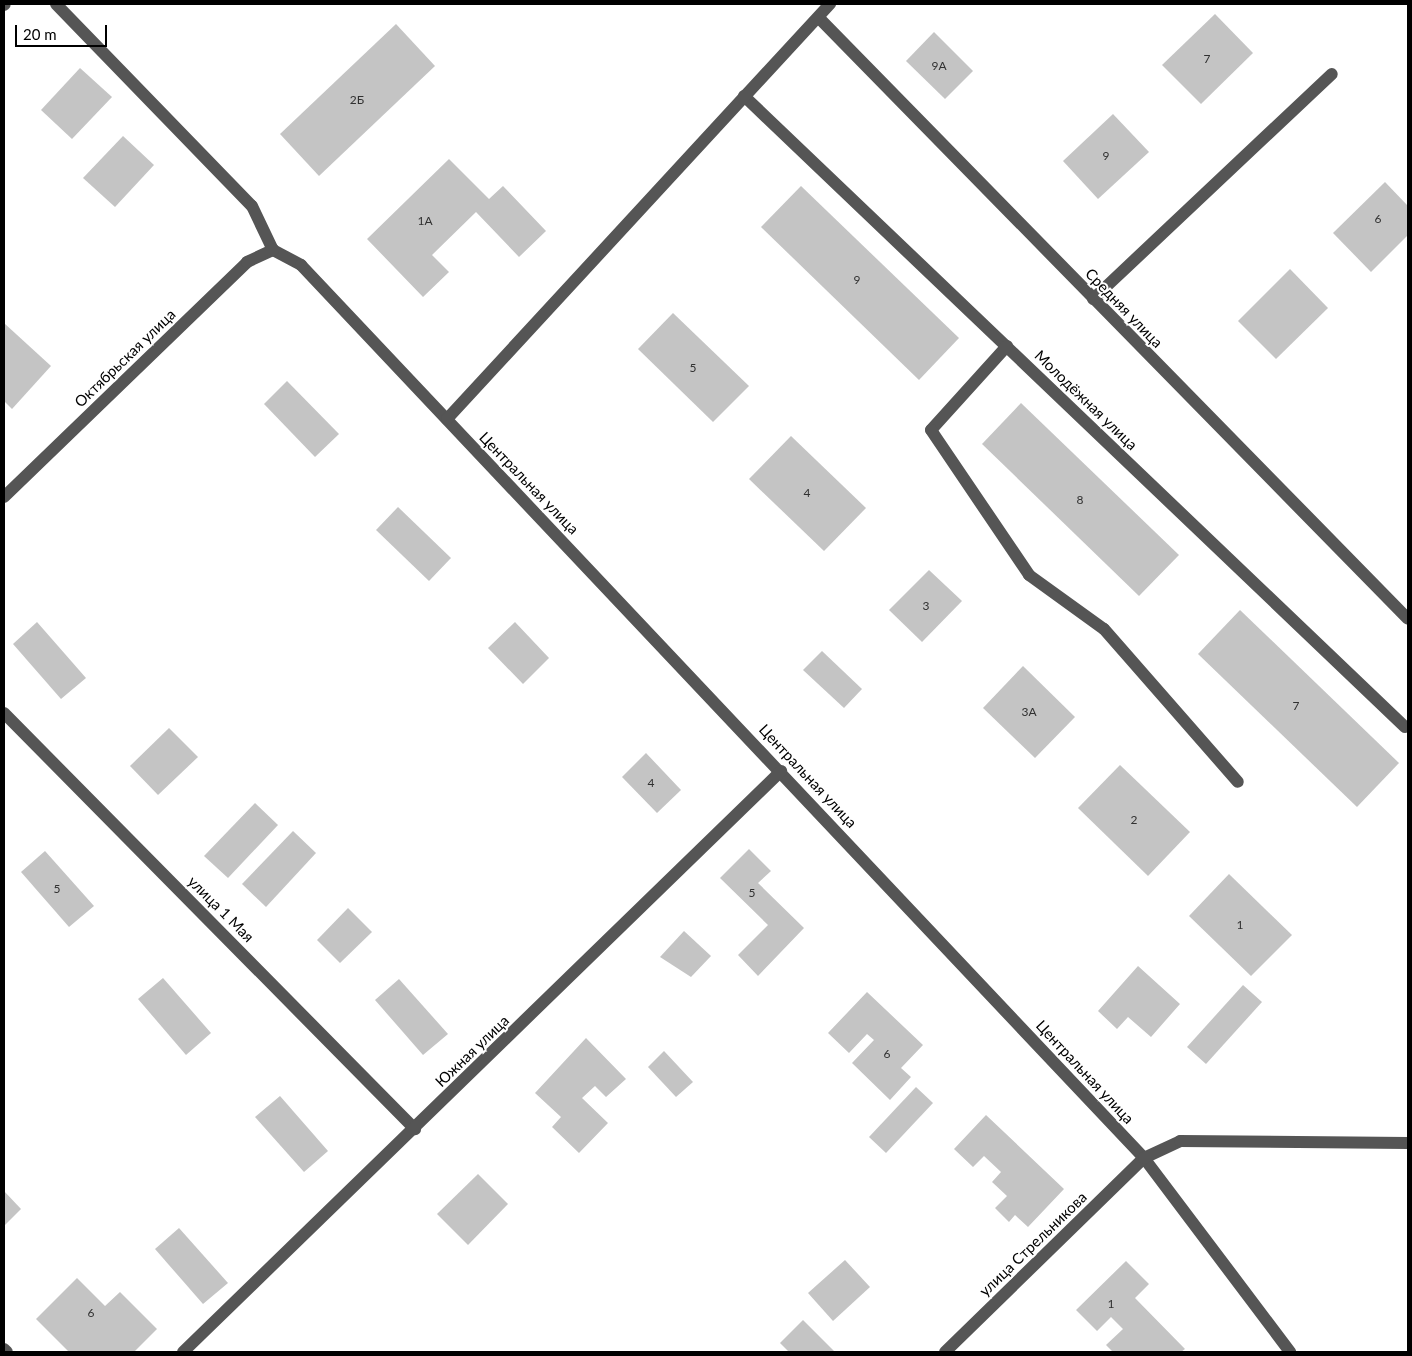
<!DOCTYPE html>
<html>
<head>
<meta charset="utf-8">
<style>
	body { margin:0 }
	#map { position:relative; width:1412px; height:1356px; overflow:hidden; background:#fff; font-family:Lato,sans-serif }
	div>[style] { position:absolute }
	.building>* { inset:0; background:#c4c4c4 }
	.minor>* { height:12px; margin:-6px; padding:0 6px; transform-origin:6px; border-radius:6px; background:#555 }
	span { translate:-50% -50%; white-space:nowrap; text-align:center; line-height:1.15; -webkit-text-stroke:4px #fff; paint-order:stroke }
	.number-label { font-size:12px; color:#313131 }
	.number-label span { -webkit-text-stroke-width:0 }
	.street-label { font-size:15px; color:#000 }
	.frame { position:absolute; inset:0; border:5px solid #000; pointer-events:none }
	.scale { position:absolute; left:15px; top:25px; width:92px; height:22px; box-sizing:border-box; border:2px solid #000; border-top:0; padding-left:6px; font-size:15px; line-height:18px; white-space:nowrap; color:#000; -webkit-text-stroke:4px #fff; paint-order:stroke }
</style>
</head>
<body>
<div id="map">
	<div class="building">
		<div style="clip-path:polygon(1215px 14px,1253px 53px,1201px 104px,1162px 65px)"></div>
		<div style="clip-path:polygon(396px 24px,435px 66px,319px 176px,280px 134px)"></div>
		<div style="clip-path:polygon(934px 32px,973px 71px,945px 99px,906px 61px)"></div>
		<div style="clip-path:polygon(80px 68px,112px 97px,72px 139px,41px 110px)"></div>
		<div style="clip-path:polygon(1113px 114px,1149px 152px,1098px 199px,1063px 161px)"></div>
		<div style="clip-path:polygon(123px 136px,154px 165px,115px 207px,83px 178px)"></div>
		<div style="clip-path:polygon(449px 159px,489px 199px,503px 186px,546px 231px,519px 257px,476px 212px,432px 255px,449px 272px,423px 297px,367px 239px)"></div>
		<div style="clip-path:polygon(1385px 182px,1408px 206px,1408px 235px,1371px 272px,1333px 233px)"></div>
		<div style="clip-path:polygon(801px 186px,959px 338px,919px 380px,761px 227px)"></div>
		<div style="clip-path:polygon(1290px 269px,1328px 308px,1276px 359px,1238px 321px)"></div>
		<div style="clip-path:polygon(673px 313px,749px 386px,713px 422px,638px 349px)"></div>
		<div style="clip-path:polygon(4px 323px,51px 366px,12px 409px,4px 401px)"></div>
		<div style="clip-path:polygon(287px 381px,339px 434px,315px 457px,264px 404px)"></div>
		<div style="clip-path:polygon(1021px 403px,1179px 555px,1139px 596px,982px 444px)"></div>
		<div style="clip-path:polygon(791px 436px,866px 508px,824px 551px,749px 479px)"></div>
		<div style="clip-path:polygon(398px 507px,451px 558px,429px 581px,376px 530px)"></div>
		<div style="clip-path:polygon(929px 570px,962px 601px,922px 642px,889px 610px)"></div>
		<div style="clip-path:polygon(1240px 610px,1399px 763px,1357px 807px,1198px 654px)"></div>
		<div style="clip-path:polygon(37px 622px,86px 678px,61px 699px,13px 644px)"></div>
		<div style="clip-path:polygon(515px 622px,549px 658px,523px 684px,488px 648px)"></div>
		<div style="clip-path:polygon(822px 651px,862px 689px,844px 708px,803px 670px)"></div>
		<div style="clip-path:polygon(1023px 666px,1075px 717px,1035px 758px,983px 708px)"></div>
		<div style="clip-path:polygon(169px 728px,198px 757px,158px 795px,130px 766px)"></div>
		<div style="clip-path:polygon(646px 753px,681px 790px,657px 813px,622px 777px)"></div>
		<div style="clip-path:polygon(1120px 765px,1190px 832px,1148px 876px,1078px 808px)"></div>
		<div style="clip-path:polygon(255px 803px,278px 825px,228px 878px,204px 856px)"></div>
		<div style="clip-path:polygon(293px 831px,316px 853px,266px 907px,242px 884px)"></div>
		<div style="clip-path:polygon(749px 849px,771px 871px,758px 883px,804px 928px,758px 976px,738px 955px,768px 925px,720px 878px)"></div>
		<div style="clip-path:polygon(45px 851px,94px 906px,69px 927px,21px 872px)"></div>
		<div style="clip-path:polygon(1229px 874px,1292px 935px,1251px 976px,1189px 916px)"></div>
		<div style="clip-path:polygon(348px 908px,372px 932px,340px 963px,317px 940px)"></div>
		<div style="clip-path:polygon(684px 931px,711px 956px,691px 977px,660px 957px)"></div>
		<div style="clip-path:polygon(1138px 966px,1180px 1004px,1151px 1037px,1128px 1017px,1117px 1029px,1098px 1011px)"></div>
		<div style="clip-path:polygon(163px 978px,211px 1033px,186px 1055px,138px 999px)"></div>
		<div style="clip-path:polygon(399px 979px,448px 1034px,423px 1055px,375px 1000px)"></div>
		<div style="clip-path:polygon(1243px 985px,1262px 1002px,1206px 1064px,1187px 1047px)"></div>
		<div style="clip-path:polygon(867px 992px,923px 1045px,901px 1068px,911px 1077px,890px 1100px,852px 1063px,874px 1040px,867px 1034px,849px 1053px,828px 1033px)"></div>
		<div style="clip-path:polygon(586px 1038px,626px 1079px,606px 1097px,595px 1086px,582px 1098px,608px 1123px,579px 1153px,552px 1127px,561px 1117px,535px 1093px)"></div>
		<div style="clip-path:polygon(664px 1051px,693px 1082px,676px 1097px,648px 1067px)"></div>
		<div style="clip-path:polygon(916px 1087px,933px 1103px,886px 1153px,869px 1137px)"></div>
		<div style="clip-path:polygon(280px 1096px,328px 1151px,304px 1172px,255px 1117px)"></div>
		<div style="clip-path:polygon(986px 1115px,1064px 1189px,1028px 1227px,1015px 1215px,1009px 1222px,995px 1208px,1007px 1196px,992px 1182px,1001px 1172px,984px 1156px,973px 1167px,954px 1149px)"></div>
		<div style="clip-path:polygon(478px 1174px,508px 1204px,468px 1245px,437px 1214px)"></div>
		<div style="clip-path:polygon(4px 1191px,21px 1209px,4px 1226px)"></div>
		<div style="clip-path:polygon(179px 1228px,228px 1283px,203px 1304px,155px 1249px)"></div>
		<div style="clip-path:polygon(845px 1260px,870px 1287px,833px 1321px,808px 1293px)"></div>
		<div style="clip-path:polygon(1126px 1261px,1149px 1284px,1135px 1298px,1185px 1349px,1181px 1352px,1113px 1352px,1106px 1345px,1123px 1329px,1111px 1317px,1097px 1331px,1076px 1310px)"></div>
		<div style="clip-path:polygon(77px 1278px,105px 1306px,120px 1292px,157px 1329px,134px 1352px,69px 1352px,36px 1319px)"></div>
		<div style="clip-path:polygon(803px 1320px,835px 1352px,789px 1352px,780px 1343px)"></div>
	</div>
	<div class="minor">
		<div style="left:56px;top:4px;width:281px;rotate:45.9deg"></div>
		<div style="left:252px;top:206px;width:49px;rotate:64.5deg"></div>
		<div style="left:4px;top:5px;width:1px;rotate:-45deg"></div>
		<div style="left:819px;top:18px;width:841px;rotate:45.58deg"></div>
		<div style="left:744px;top:96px;width:914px;rotate:43.67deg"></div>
		<div style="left:273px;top:250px;width:32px;rotate:28deg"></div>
		<div style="left:301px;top:265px;width:1228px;rotate:46.65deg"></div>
		<div style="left:1144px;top:1158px;width:243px;rotate:53deg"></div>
		<div style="left:1093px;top:299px;width:328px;rotate:-43.3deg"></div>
		<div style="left:1007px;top:346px;width:113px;rotate:132.1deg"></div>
		<div style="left:931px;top:430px;width:175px;rotate:55.9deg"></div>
		<div style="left:1029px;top:575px;width:92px;rotate:35.8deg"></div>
		<div style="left:1104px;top:629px;width:203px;rotate:48.8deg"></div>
		<div style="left:447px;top:419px;width:565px;rotate:-47.3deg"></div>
		<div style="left:4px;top:497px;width:338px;rotate:-44deg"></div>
		<div style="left:247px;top:262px;width:29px;rotate:-25deg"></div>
		<div style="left:4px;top:713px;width:585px;rotate:45.35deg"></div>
		<div style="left:4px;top:1349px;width:4px;rotate:45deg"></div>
		<div style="left:183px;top:1352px;width:834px;rotate:-44.17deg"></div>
		<div style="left:945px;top:1352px;width:278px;rotate:-44.3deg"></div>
		<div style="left:1144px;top:1158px;width:40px;rotate:-25deg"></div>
		<div style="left:1180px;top:1141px;width:228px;rotate:0.5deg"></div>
	</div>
	<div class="number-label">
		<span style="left:1207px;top:59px">7</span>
		<span style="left:939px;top:66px">9А</span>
		<span style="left:357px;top:100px">2Б</span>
		<span style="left:1106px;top:156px">9</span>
		<span style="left:1378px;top:219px">6</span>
		<span style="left:425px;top:221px">1А</span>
		<span style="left:857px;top:280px">9</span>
		<span style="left:693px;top:368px">5</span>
		<span style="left:807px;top:493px">4</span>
		<span style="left:1080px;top:500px">8</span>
		<span style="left:926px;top:606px">3</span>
		<span style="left:1296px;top:706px">7</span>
		<span style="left:1029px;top:712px">3А</span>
		<span style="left:651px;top:783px">4</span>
		<span style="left:1134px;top:820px">2</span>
		<span style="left:57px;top:889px">5</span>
		<span style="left:752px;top:893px">5</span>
		<span style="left:1240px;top:925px">1</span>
		<span style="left:887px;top:1054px">6</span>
		<span style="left:1111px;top:1304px">1</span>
		<span style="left:91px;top:1313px">6</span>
	</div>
	<div class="street-label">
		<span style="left:1124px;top:308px;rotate:46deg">Средняя улица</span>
		<span style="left:125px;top:358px;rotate:-44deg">Октябрьская улица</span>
		<span style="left:1086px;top:400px;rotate:44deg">Молодёжная улица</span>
		<span style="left:529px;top:483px;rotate:46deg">Центральная улица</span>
		<span style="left:808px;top:776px;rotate:47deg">Центральная улица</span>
		<span style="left:221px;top:909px;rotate:45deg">улица 1 Мая</span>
		<span style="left:472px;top:1051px;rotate:-44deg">Южная улица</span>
		<span style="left:1085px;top:1072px;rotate:47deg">Центральная улица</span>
		<span style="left:1033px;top:1244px;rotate:-44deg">улица Стрельникова</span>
	</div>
	<div class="frame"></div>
	<div class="scale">20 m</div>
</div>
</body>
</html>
